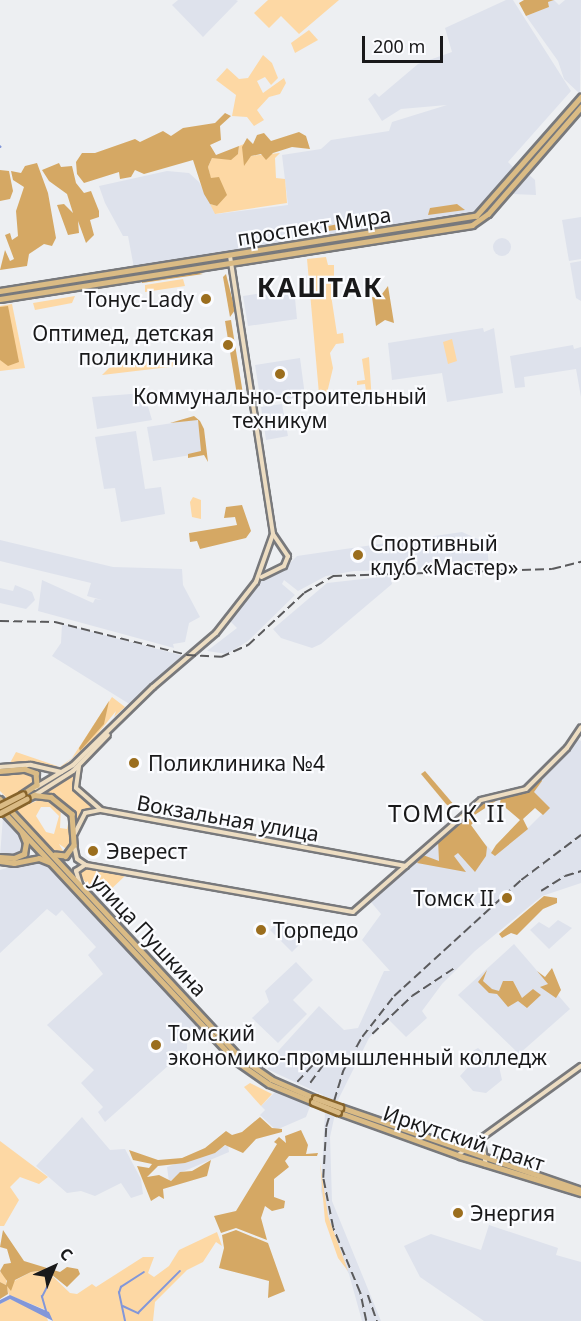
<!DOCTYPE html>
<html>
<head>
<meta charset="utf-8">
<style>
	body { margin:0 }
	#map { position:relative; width:581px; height:1321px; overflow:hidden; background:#edeff2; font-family:"Noto Sans",sans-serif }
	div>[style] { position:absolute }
	.built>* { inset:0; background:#dee2ec }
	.round { border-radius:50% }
	.green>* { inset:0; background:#fdd8a4 }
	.forest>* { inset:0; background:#d5a864 }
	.water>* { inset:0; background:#8297d9 }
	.stream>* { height:1.5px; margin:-0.75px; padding:0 0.75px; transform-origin:0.75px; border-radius:0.75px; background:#8297d9 }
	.roads { filter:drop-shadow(2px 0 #78797c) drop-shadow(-2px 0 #78797c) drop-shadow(0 2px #78797c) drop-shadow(0 -2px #78797c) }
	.secondary>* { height:4px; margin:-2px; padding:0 2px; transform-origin:2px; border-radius:2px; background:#edddc2 }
	.primary>* { height:4.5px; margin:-2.25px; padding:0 2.25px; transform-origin:2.25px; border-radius:2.25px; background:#dabb85 }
	.rail>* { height:1.5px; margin-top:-0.75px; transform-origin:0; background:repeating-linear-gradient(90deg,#5a5a5c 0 9px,transparent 0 13.5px) }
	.bridges { filter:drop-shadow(2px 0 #87642b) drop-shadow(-2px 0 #87642b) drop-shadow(0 2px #87642b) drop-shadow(0 -2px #87642b) }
	.primary-bridge>* { height:4.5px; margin:-2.25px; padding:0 2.25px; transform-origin:2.25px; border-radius:2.25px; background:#dabb85 }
	.dots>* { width:16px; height:16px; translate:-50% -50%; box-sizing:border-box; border:3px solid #fbfcff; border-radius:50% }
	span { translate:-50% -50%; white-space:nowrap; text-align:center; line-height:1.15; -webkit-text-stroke:4.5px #fbfcff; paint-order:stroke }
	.street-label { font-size:21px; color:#19191a }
	.poi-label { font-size:21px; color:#19191a }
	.right { translate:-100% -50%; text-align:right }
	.left { translate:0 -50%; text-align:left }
	.quarter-label { font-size:24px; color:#19191a; letter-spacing:1.5px }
	.district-label { font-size:27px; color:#19191a; font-weight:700; letter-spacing:1.5px }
	.north { position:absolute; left:24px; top:1237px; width:60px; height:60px; -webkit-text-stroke:4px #fbfcff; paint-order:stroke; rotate:44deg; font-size:16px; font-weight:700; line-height:24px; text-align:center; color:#19191a }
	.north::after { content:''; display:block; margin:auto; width:21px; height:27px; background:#19191a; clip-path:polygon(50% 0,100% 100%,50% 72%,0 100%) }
	.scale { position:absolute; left:362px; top:36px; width:81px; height:27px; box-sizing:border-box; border:3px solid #19191a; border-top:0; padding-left:8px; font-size:18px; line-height:21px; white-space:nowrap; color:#19191a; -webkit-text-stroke:4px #fbfcff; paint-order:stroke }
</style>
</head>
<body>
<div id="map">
	<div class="built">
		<div style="clip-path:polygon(178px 0,236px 0,238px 1px,203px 37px,172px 5px)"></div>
		<div style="clip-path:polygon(506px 0,513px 0,571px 91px,508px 162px,515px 169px,477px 213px,134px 268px,128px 236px,123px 236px,105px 203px,99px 186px,167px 171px,189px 173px,199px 182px,216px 214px,288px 205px,282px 155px,321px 149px,331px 140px,389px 131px,392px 122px,447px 105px,401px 109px,382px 121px,368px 99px,375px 93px,379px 97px,418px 64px,452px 52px,445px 28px)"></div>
		<div style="clip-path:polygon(554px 0,559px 5px,565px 0,581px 0,580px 94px,564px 79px,558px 61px,526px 16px,549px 7px,548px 2px)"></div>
		<div style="clip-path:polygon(527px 173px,535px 180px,536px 195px,512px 194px)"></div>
		<div style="clip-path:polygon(581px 217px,581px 259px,569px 261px,562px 220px)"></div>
		<div class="round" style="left:493px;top:238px;width:18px;height:18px"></div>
		<div style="clip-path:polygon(581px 261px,581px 301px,576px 298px,570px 263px)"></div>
		<div style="clip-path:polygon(294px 288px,297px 319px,248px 326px,243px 296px)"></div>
		<div style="clip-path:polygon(483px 328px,484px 332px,494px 328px,503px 393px,447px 402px,442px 373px,392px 380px,388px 343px)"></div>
		<div style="clip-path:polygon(573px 345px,574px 349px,581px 347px,581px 397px,576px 369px,524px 377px,525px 387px,515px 388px,510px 356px)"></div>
		<div style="clip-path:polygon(300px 358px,305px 396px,261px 403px,255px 365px)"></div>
		<div style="clip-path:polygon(144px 393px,152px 420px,97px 429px,92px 397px)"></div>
		<div style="clip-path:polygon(282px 404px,288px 436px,266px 440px,261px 407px)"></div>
		<div style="clip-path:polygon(198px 419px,204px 453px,153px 461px,147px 427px)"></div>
		<div style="clip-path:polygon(136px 431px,145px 489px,161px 487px,165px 514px,121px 522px,115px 488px,104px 489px,95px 437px)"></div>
		<div style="clip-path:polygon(462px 532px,487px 543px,489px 568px,354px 571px,326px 576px,298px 591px,284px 580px,282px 584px,295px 595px,248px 641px,227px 654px,207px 651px,237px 628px,230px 621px,263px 577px,284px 569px,297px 556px)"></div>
		<div style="clip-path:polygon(0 540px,113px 567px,182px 569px,183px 585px,200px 617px,189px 623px,185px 642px,173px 644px,174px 648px,38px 611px,42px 580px,93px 603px,95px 599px,102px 600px,87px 596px,91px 583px,0 561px)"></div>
		<div style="clip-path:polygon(390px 576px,392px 584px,321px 644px,312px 648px,281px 638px,273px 629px,327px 583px)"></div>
		<div style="clip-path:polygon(15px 585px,32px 592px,35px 600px,26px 609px,0 603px,0 588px,13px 591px)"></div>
		<div style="clip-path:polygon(62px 624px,188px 657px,131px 705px,52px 656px,61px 643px)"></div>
		<div style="clip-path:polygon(576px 738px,581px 741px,581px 883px,542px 896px,475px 951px,442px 984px,422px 1011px,427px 1018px,406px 1037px,389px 1020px,386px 1022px,369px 1038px,338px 1100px,330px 1137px,332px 1201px,381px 1321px,362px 1321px,349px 1274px,336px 1251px,321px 1191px,325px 1113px,317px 1109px,323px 1095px,267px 1069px,272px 1064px,269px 1061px,319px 1006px,344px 1030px,358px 1028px,384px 971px,390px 971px,362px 940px,381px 914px,371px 902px,461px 820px,493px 852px,529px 827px,547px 809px,528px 789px)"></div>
		<div style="clip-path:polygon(3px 817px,25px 844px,23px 853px,16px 857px,0 856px)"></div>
		<div style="clip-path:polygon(35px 859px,51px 867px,203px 1029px,195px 1040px,187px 1040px,187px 1049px,105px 1122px,98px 1112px,103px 1107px,81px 1083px,94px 1070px,47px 1025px,103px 974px,88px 955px,96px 947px,62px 910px,56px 916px,47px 909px,0 953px,0 870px)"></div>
		<div style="clip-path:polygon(558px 920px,572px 928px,549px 949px,530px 930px,539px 922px,549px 928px)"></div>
		<div style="clip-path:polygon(279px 921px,290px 924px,305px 939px,292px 952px,270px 930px)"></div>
		<div style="clip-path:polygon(514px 944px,570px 1009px,519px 1054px,458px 995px)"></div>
		<div style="clip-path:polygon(296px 962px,313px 980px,293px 1000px,307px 1014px,278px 1043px,252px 1018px,269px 1002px,265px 991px)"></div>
		<div style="clip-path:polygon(478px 1048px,499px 1066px,502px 1080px,486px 1093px,473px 1091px,460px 1076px,469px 1066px,471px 1052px)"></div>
		<div style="clip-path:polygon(277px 1090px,311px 1104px,306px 1117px,276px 1130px,260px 1115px,265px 1110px,261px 1106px)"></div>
		<div style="clip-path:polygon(82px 1117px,110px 1150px,125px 1149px,141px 1179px,143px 1194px,131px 1198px,121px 1183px,95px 1196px,81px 1191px,67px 1193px,36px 1166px)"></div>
		<div style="clip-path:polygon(228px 1145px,229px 1152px,182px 1172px,169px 1182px,167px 1167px)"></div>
		<div style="clip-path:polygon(489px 1225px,558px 1248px,556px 1255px,581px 1262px,581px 1321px,484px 1321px,420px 1277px,404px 1246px,431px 1234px,481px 1250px)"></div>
	</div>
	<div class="green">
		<div style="clip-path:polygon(268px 0,339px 0,299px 34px,281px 16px,269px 28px,254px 13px)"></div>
		<div style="clip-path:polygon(309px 30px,318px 40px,295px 53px,291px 43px)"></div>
		<div style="clip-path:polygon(263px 55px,272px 63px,278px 78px,271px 85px,265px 77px,257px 81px,263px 93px,284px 78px,286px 83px,280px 94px,269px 97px,257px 110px,264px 120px,254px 126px,247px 117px,232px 116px,236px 95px,216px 80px,227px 68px,239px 79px,248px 78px)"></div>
		<div style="clip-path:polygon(244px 144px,244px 165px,250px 156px,280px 153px,275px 158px,276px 178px,285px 179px,287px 203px,215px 214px,210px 204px,217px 206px,208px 167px,212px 158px,238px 154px,239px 146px)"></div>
		<div style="clip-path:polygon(326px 257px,328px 265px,334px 265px,334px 294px,331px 295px,337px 334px,343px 333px,344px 343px,336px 344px,330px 353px,333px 368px,327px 393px,319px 394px,307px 259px)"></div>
		<div style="clip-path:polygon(183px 279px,185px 286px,145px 292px,145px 285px)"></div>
		<div style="clip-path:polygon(75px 296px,72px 303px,35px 310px,33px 303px)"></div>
		<div style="clip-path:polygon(12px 304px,25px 368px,0 371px,0 306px)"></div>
		<div style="clip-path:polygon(452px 339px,457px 361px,448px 364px,443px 342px)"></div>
		<div style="clip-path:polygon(369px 357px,372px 402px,347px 399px,359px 394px,360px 399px,367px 398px,365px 384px,357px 385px,357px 381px,365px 380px,362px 359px)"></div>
		<div style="clip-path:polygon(153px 358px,153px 361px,169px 359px,171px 363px,177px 358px,178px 366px,102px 375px,109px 368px)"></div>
		<div style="clip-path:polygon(193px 497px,201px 500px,201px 519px,192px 517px,190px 502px)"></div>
		<div style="clip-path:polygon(112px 697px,125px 707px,114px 717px,116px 711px,92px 741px,62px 767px,10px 763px,16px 752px,60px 767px,72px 758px)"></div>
		<div style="clip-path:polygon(33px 771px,33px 785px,7px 798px,0 791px,0 773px)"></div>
		<div style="clip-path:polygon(74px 775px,77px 793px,96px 809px,85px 811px,77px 825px,75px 813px,67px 805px,45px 793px)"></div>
		<div style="clip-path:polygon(evenodd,41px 799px,61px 807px,60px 828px,67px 829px,68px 824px,73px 825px,68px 850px,59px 844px,65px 854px,55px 852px,16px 810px,41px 799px,41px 807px,50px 807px,59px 816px,54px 834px,46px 832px,36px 816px,41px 807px)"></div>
		<div style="clip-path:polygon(84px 867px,127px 874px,106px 894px,96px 883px,90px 887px,79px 875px)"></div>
		<div style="clip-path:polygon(250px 1083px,272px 1094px,261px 1106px,244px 1087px)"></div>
		<div style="clip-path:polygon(0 1141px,48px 1177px,39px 1184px,20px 1177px,10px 1187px,19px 1200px,4px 1226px,0 1226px)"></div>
		<div style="clip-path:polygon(320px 1163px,328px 1216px,348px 1271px,338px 1258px,325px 1221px)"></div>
		<div style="clip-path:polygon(217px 1232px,222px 1246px,216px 1242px,203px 1262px,187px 1270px,155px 1302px,153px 1321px,53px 1321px,46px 1310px,9px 1295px,6px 1285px,0 1282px,0 1272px,5px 1274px,7px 1285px,31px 1272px,46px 1270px,70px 1293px,77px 1294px,92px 1284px,96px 1287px,143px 1257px,154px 1257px,148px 1273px,154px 1277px,169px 1266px,179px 1250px)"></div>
		<div style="clip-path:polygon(10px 1299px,46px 1315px,48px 1321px,0 1321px,0 1304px)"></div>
	</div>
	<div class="forest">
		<div style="clip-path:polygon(524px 0,554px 0,548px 2px,549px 7px,526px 16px,519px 3px)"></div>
		<div style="clip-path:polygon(225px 113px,231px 116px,220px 126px,221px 140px,210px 145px,216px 155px,239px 146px,238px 154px,231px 160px,212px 158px,208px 167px,211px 178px,219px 177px,227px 195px,217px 206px,210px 204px,204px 194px,193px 160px,144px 174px,135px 170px,131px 177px,120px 179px,119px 172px,84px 183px,77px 174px,76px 162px,82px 153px,95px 153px,135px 139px,140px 142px,163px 131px,171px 136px,183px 128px,215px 123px)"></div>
		<div style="clip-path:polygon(299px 132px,306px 136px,310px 149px,292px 147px,273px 153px,266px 160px,261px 154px,251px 156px,244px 166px,242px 147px,247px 138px,253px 144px,257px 135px,264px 133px,271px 141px)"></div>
		<div style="clip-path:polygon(37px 163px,48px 193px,56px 238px,52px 246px,44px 244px,29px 254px,27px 266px,0 270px,5px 250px,10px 261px,14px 259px,5px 235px,10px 233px,12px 240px,18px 236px,16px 211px,24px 187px,13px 180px,11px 171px,21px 173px,25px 166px)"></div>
		<div style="clip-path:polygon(59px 163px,61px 167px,72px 166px,76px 183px,84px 193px,91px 191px,99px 211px,99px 217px,90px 220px,94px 235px,86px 243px,78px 221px,79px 233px,68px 235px,57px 205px,64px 204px,73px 213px,67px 194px,49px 181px,42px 170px)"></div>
		<div style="clip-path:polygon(0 170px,9px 171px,13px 191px,10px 199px,0 201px)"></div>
		<div style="clip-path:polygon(457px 204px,465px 210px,428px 215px,430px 208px)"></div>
		<div style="clip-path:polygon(365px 219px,366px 226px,328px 231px,328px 226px)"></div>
		<div style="clip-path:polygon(192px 271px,203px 274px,142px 283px,142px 279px)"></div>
		<div style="clip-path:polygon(226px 274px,235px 310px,230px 317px,223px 277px)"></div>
		<div style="clip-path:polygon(388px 286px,394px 323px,385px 320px,376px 326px,372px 297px,379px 298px)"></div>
		<div style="clip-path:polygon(8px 306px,19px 362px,8px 366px,0 360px,0 307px)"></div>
		<div style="clip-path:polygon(231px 320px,243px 394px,237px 395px,225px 321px)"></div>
		<div style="clip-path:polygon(194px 416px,200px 421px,204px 429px,208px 462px,204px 455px,188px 458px,188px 454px,201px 451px,198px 420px,170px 423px)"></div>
		<div style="clip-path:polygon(242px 505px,251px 531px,246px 538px,200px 549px,197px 541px,190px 542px,189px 533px,237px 525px,235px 517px,224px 518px,226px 507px)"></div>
		<div style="clip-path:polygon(109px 701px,104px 724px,80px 751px,79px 748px)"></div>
		<div style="clip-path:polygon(425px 771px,455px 806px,452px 809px,446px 804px,421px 774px)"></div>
		<div style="clip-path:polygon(540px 777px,542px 781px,534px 792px,550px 808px,543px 815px,535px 808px,523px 819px,528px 829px,495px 856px,491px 853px,496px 845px,520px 820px,500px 803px,501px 798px,527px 790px)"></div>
		<div style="clip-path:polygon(496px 801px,473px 816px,476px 820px,471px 825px,487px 847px,486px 856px,475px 872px,458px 853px,454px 856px,466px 872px,417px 863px,423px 855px,439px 861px,438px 840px,483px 802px)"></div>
		<div style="clip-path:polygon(544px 896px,557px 898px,557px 903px,543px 909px,517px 935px,511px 933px,502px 938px,499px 934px)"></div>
		<div style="clip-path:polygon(552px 968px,561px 990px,556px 998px,540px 987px,548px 984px,537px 971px,545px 977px)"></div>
		<div style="clip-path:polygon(487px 970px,483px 981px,492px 989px,499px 991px,503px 981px,513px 981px,522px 998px,533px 989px,541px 995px,527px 1008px,518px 1001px,508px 1007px,497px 994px,489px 993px,478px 982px)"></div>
		<div style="clip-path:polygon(260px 1117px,272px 1128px,282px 1129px,282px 1132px,256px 1139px,243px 1153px,225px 1145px,215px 1153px,185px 1163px,158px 1166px,147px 1177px,159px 1175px,171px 1181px,180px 1172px,192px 1171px,211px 1160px,207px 1176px,163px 1189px,164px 1199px,159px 1196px,151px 1201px,137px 1166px,149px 1168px,152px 1164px,133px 1160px,129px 1150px,158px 1160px,182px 1158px,205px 1148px,226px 1131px,232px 1135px,242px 1132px)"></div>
		<div style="clip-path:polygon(301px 1130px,308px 1145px,306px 1154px,318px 1153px,317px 1156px,289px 1156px,285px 1161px,289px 1167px,274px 1179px,274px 1197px,285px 1201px,284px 1208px,272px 1211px,265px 1206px,261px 1218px,267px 1240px,236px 1228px,221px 1233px,214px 1216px,236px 1211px,277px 1144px,274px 1142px,279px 1137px,286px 1143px,285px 1136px)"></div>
		<div style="clip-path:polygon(3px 1230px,24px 1261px,60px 1272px,67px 1267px,78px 1269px,80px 1274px,67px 1287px,46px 1270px,31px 1272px,15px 1280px,11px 1291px,7px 1286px,8px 1294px,0 1299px,0 1282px,6px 1285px,7px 1281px,0 1271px,4px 1264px,11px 1263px,7px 1249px,0 1247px)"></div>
		<div style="clip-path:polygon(236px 1230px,268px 1243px,285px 1291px,268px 1298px,269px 1281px,219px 1268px,224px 1248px,222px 1235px)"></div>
	</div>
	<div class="water">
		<div style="clip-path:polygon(10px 1295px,49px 1312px,53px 1321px,10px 1299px,0 1304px,0 1300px)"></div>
	</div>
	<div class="stream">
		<div style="left:0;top:146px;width:1px;rotate:45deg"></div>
		<div style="left:123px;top:1306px;width:17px;rotate:25deg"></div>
		<div style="left:138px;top:1313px;width:59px;rotate:-45deg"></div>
		<div style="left:46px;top:1311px;width:15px;rotate:-106deg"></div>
		<div style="left:42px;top:1297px;width:11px;rotate:-63deg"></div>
		<div style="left:125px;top:1321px;width:29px;rotate:-102deg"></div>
		<div style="left:119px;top:1293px;width:6px;rotate:-72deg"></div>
		<div style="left:121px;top:1287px;width:27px;rotate:-33deg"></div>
	</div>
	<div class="roads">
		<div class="secondary">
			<div style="left:230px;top:256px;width:281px;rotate:81.2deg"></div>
			<div style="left:273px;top:534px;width:27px;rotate:56deg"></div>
			<div style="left:288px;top:556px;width:11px;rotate:112deg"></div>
			<div style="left:284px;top:566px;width:25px;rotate:154deg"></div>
			<div style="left:79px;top:766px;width:22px;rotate:98deg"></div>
			<div style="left:76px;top:788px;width:33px;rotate:41deg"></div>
			<div style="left:101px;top:810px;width:310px;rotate:10.4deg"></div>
			<div style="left:0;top:767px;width:31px;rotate:-4deg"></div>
			<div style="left:31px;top:765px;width:31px;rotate:13deg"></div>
			<div style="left:35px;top:788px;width:44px;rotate:-31.2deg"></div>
			<div style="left:73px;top:765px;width:112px;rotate:-44.3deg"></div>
			<div style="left:153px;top:687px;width:83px;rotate:-40.6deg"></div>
			<div style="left:216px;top:633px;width:65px;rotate:-51.9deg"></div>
			<div style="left:256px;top:582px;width:51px;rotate:-70.5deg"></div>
			<div style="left:35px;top:795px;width:45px;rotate:-32.3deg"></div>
			<div style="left:73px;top:771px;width:50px;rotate:-45.8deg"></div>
			<div style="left:75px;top:833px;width:22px;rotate:-63deg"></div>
			<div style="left:85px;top:813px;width:15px;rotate:-11deg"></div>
			<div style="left:74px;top:845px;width:14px;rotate:78deg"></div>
			<div style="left:77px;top:859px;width:11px;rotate:34deg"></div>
			<div style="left:86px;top:865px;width:271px;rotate:10deg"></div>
			<div style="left:353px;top:912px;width:170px;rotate:-41.2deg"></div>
			<div style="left:481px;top:800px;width:46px;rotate:-13.7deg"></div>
			<div style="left:526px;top:789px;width:58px;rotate:-45deg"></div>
			<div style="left:567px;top:748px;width:25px;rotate:-56deg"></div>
			<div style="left:80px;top:884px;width:14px;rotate:-107deg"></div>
			<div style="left:76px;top:871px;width:11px;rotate:-34deg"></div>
			<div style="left:482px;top:1141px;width:24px;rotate:81deg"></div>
			<div style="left:458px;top:1155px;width:152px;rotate:-35.9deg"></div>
		</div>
		<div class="primary">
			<div style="left:0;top:291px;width:482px;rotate:-9deg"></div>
			<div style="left:476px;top:216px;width:159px;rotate:-48.6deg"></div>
			<div style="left:0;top:299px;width:478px;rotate:-8.9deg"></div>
			<div style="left:472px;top:225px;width:19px;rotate:-35deg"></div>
			<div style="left:488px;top:214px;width:142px;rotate:-49deg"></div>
			<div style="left:0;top:771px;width:25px;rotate:-5deg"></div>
			<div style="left:25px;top:769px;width:12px;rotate:20deg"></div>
			<div style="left:36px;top:773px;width:12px;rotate:85deg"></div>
			<div style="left:37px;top:785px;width:18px;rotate:146deg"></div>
			<div style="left:0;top:799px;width:352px;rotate:47.1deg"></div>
			<div style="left:240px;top:1057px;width:38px;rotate:35deg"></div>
			<div style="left:271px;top:1079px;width:48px;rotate:23.4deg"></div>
			<div style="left:26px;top:799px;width:9px;rotate:-27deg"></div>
			<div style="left:34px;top:795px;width:17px;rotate:7deg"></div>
			<div style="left:51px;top:797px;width:27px;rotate:39deg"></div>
			<div style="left:72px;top:814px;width:31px;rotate:86deg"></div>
			<div style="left:74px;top:845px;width:14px;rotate:126deg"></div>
			<div style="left:66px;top:856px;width:11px;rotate:-175deg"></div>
			<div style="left:2px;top:810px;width:343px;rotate:47deg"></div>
			<div style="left:236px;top:1061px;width:40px;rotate:34.9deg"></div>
			<div style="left:269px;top:1084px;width:48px;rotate:22.2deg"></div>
			<div style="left:0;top:857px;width:14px;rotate:4deg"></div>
			<div style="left:14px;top:858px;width:11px;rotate:-22deg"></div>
			<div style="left:24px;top:854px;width:11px;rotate:-80deg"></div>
			<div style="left:26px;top:843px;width:11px;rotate:-112deg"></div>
			<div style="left:0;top:861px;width:14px;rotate:8deg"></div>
			<div style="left:14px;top:863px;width:25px;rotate:-11deg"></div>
			<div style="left:39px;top:858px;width:11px;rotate:22deg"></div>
			<div style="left:340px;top:1107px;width:255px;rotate:19deg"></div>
			<div style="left:338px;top:1112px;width:130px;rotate:19.8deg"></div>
			<div style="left:460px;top:1156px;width:127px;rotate:17deg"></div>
		</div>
	</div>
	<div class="rail">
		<div style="left:0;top:621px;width:55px;rotate:1deg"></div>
		<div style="left:55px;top:622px;width:136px;rotate:14deg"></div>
		<div style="left:187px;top:655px;width:34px;rotate:3deg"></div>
		<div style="left:221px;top:657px;width:30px;rotate:-24deg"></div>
		<div style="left:248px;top:645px;width:76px;rotate:-42.9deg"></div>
		<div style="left:304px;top:593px;width:34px;rotate:-30deg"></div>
		<div style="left:333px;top:576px;width:219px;rotate:-1.8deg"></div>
		<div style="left:552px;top:569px;width:30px;rotate:-14deg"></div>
		<div style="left:541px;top:891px;width:28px;rotate:-32deg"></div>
		<div style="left:565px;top:876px;width:17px;rotate:-17deg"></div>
		<div style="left:372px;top:1034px;width:55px;rotate:-43.5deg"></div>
		<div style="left:412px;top:996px;width:53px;rotate:-33.4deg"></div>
		<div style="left:297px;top:1082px;width:37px;rotate:-47deg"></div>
		<div style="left:310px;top:1083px;width:24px;rotate:-54deg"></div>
		<div style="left:368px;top:1295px;width:28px;rotate:71deg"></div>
		<div style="left:366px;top:1321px;width:29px;rotate:-102deg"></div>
		<div style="left:360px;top:1293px;width:70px;rotate:-112.6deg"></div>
		<div style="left:333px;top:1228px;width:51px;rotate:-101.3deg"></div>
		<div style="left:323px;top:1178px;width:51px;rotate:-86.6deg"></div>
		<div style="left:326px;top:1127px;width:59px;rotate:-73.1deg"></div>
		<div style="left:343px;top:1071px;width:39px;rotate:-61deg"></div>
		<div style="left:362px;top:1037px;width:52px;rotate:-52deg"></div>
		<div style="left:394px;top:996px;width:172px;rotate:-42.4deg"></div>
		<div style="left:521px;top:880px;width:75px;rotate:-36.9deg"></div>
	</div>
	<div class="bridges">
		<div class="primary-bridge">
			<div style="left:0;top:806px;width:25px;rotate:-27deg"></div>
			<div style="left:0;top:813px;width:30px;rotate:-28deg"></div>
			<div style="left:315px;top:1098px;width:27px;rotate:20deg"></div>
			<div style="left:313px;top:1102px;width:27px;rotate:22deg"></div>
		</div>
	</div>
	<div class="dots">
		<div style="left:206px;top:299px;background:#9b6e1e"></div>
		<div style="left:228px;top:345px;background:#9b6e1e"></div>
		<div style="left:280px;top:374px;background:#9b6e1e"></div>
		<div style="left:358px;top:555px;background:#9b6e1e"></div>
		<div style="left:134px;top:763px;background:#9b6e1e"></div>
		<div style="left:93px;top:851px;background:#9b6e1e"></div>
		<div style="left:507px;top:898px;background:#9b6e1e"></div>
		<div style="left:261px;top:930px;background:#9b6e1e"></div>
		<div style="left:156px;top:1045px;background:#9b6e1e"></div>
		<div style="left:458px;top:1213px;background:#9b6e1e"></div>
	</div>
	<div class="street-label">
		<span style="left:314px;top:226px;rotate:-9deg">проспект Мира</span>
		<span style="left:228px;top:818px;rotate:10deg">Вокзальная улица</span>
		<span style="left:149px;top:935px;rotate:47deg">улица Пушкина</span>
		<span style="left:464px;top:1138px;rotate:18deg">Иркутский тракт</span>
	</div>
	<div class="poi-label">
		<span class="right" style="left:194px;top:299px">Тонус-Lady</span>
		<span class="right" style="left:214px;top:345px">Оптимед, детская<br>поликлиника</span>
		<span style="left:280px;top:408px">Коммунально-строительный<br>техникум</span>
		<span class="left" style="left:370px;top:555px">Спортивный<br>клуб «Мастер»</span>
		<span class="left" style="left:148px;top:763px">Поликлиника №4</span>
		<span class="left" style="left:106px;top:851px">Эверест</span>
		<span class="right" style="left:494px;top:898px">Томск II</span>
		<span class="left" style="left:273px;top:930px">Торпедо</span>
		<span class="left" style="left:168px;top:1045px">Томский<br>экономико-промышленный колледж</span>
		<span class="left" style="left:470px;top:1213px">Энергия</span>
	</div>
	<div class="quarter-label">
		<span style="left:447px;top:813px">ТОМСК II</span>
	</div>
	<div class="district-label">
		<span style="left:320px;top:287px">КАШТАК</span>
	</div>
	<div class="north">С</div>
	<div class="scale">200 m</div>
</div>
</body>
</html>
